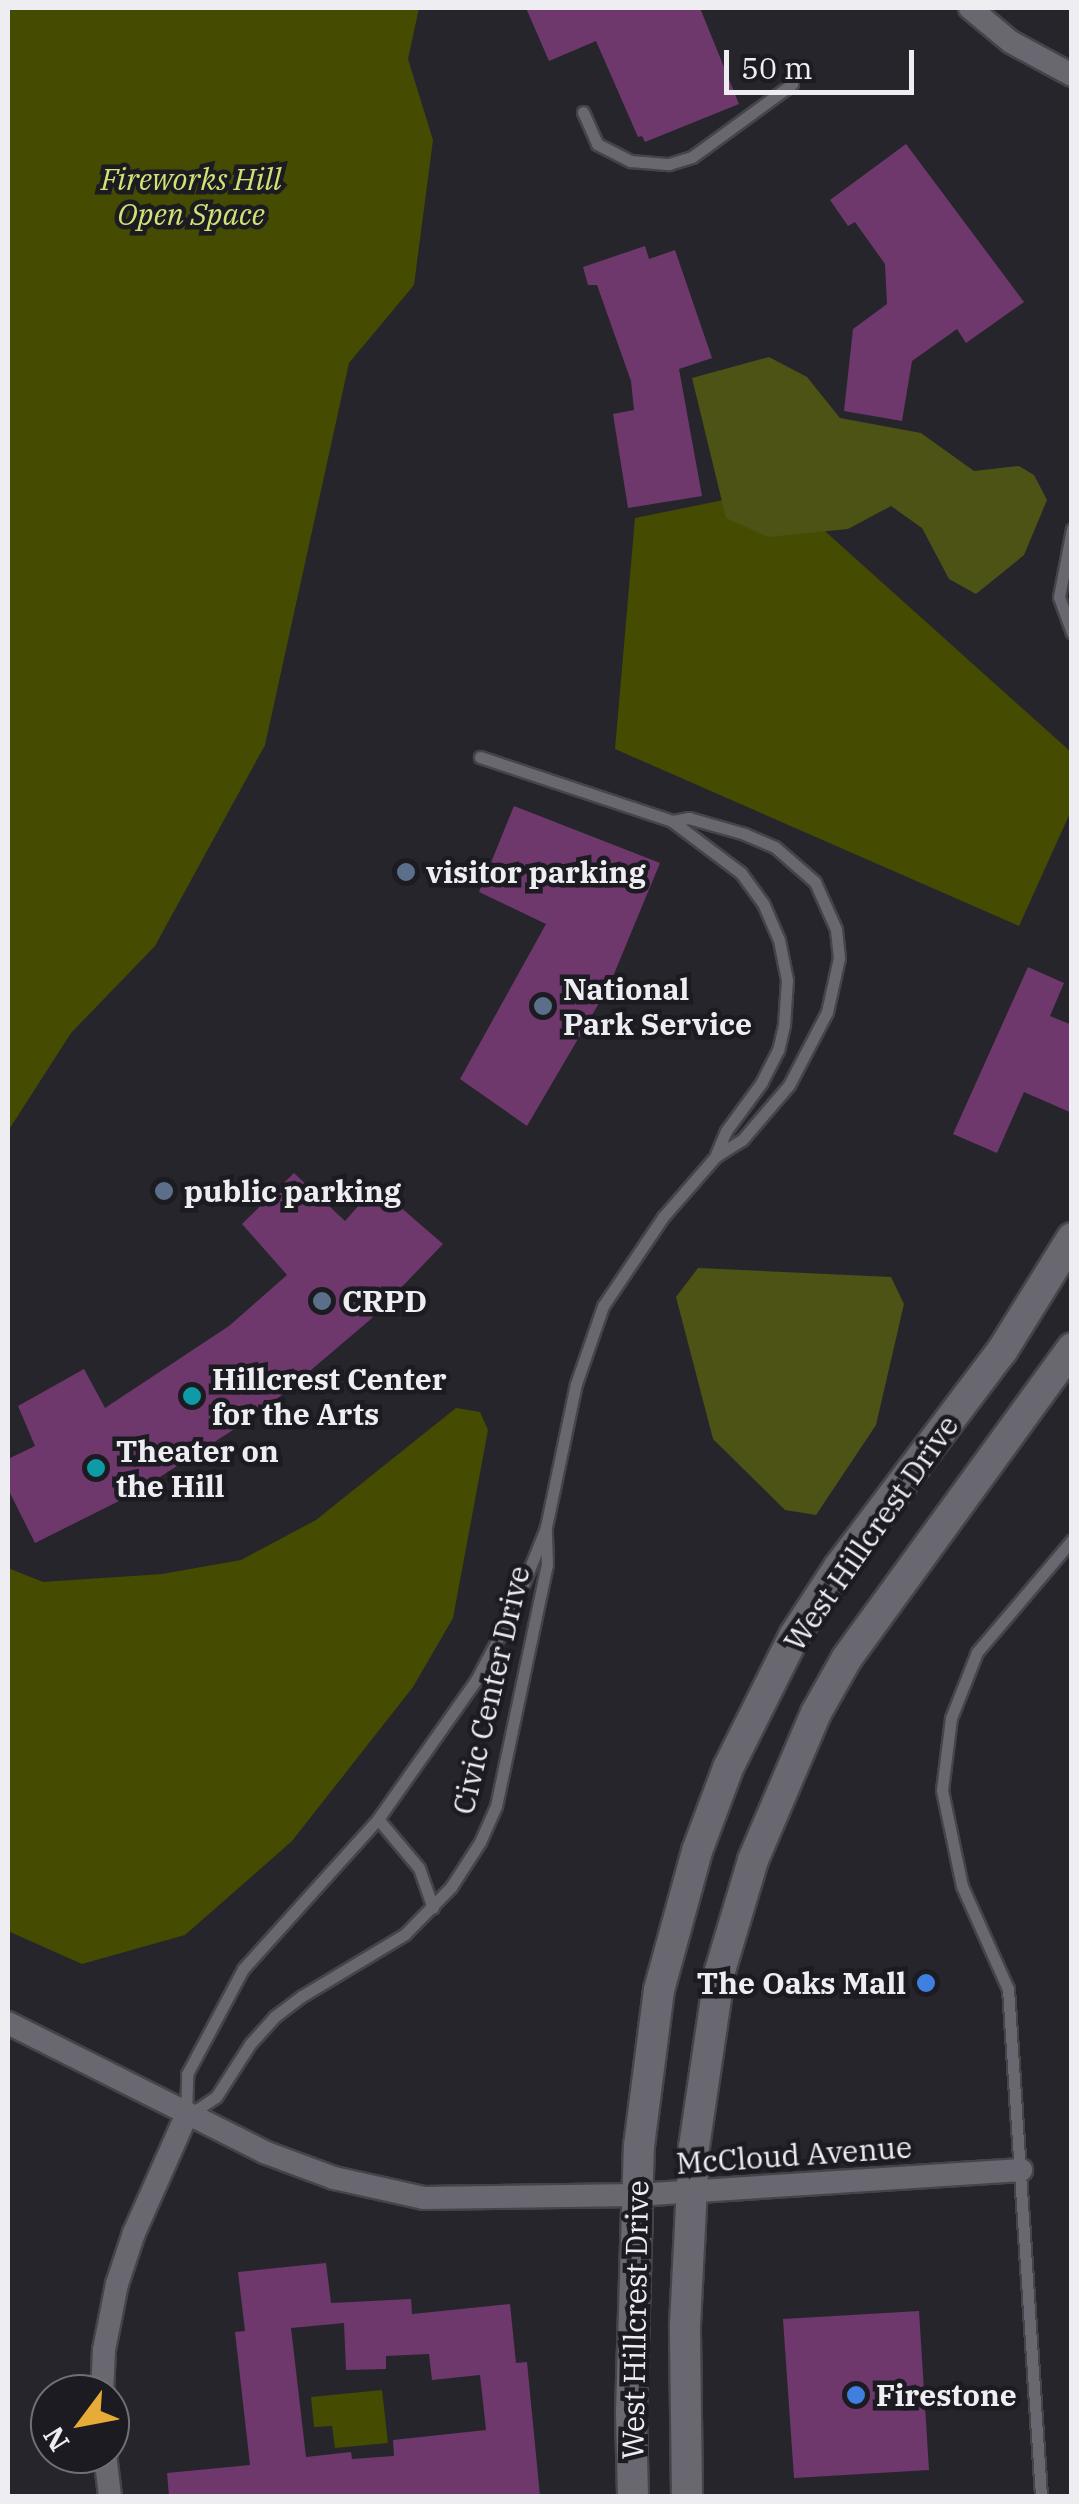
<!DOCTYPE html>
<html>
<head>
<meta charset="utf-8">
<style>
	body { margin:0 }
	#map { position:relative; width:1079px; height:2504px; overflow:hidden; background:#26252c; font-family:"IBM Plex Serif",serif }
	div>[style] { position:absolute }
	.green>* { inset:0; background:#454b00 }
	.forest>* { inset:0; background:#4c5314 }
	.building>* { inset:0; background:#6e386c }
	.roads { filter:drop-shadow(2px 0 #454449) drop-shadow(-2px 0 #454449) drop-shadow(0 2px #454449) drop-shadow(0 -2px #454449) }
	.lane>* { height:11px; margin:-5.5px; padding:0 5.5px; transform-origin:5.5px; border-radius:5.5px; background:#696870 }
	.street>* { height:22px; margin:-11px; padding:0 11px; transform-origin:11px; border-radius:11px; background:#696870 }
	.secondary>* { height:30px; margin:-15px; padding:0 15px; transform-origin:15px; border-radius:15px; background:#696870 }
	.dots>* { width:28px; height:28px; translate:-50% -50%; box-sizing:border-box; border:5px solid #1c1b22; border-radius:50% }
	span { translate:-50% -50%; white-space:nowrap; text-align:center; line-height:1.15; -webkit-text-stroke:9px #1c1b22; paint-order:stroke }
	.park-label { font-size:30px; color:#d3e275; font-style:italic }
	.poi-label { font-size:30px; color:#eeedf2; font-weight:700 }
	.left { translate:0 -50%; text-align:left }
	.right { translate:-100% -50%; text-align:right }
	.street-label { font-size:30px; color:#eeedf2 }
	.frame { position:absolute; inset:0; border:10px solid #eeedf2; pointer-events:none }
	.north { position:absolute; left:30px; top:2374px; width:100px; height:100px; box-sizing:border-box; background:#1c1b22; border:2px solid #706f75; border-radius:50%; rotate:238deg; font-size:28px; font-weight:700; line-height:40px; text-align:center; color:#eeedf2 }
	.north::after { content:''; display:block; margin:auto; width:35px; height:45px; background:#e7ac37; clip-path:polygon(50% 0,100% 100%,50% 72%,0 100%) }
	.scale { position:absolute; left:724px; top:50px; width:190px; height:45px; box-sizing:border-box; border:5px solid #eeedf2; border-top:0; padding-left:12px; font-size:30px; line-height:35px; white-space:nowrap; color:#eeedf2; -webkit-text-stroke:8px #1c1b22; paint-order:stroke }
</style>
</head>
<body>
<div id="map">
	<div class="green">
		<div style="clip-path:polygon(8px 8px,419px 8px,408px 59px,433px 140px,414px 285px,349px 363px,265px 745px,155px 946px,71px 1033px,8px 1131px)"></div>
		<div style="clip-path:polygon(778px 489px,1071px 752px,1071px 811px,1019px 926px,615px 749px,635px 518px)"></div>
		<div style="clip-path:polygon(456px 1408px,480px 1412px,488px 1430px,453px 1618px,413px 1687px,292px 1841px,185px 1935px,82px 1964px,8px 1931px,8px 1568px,43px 1582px,162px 1574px,241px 1560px,316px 1520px)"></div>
		<div style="clip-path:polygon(382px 2390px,388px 2443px,335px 2448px,332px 2426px,314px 2427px,311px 2397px)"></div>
	</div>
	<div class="forest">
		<div style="clip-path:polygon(769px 357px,807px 377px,840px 418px,921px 433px,974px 471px,1019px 466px,1034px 475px,1047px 500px,1024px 555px,976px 594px,949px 579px,922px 528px,891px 506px,848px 529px,768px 537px,726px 518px,692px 378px)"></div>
		<div style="clip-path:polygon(698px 1268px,891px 1277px,904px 1304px,876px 1425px,816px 1515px,785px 1510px,713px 1439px,676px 1297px)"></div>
	</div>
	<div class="building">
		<div style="clip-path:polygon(526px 8px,700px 8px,739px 104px,645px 142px,642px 136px,638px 137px,596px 41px,549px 61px)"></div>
		<div style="clip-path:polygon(906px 144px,1024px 302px,966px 343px,957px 329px,912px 361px,902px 421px,844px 411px,853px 329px,887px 304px,885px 264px,855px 222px,848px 226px,830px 200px)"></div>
		<div style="clip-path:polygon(645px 246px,649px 259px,675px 250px,712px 358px,679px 369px,702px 496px,628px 508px,613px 414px,634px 410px,631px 381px,597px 285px,588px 285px,583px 267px)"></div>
		<div style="clip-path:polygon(514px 806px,660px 863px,609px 986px,527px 1126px,460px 1079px,546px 924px,479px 892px)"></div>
		<div style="clip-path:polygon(1028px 967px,1064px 983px,1050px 1016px,1072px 1025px,1072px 1113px,1024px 1092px,997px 1153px,953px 1134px)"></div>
		<div style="clip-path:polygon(294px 1173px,345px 1221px,376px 1186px,443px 1244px,371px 1319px,264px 1410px,135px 1493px,35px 1543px,8px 1489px,8px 1459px,35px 1446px,18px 1406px,84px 1369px,105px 1408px,229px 1326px,287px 1275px,242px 1224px)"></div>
		<div style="clip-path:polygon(evenodd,326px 2263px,331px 2303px,411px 2299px,412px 2314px,510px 2304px,516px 2363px,527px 2362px,540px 2496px,169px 2496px,167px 2473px,250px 2465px,235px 2332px,245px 2331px,238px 2272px,326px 2263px,344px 2323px,346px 2370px,386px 2369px,386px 2356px,429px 2354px,432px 2380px,480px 2375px,486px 2430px,393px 2440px,394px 2456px,352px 2459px,351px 2452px,306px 2457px,291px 2328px,344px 2323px)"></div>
		<div style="clip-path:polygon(919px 2311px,929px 2470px,794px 2478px,783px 2319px)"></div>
	</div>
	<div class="roads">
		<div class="lane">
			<div style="left:583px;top:112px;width:35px;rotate:66deg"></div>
			<div style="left:597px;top:144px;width:38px;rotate:27deg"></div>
			<div style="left:631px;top:161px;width:38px;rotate:5deg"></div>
			<div style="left:669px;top:164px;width:24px;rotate:-17deg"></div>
			<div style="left:692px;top:157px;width:124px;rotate:-36.1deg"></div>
			<div style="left:1072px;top:529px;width:69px;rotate:100.8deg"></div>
			<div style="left:1059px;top:597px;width:38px;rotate:70deg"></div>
			<div style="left:480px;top:757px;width:202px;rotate:18.4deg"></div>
			<div style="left:672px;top:821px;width:86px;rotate:37deg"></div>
			<div style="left:741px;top:873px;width:37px;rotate:54deg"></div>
			<div style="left:763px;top:903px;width:40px;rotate:66.6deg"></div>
			<div style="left:779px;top:940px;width:41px;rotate:78.7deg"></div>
			<div style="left:787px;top:980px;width:45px;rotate:93.8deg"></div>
			<div style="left:784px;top:1025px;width:26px;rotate:103deg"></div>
			<div style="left:778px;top:1050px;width:36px;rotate:117deg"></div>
			<div style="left:762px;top:1082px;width:61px;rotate:126.3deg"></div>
			<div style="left:726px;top:1131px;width:26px;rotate:113deg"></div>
			<div style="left:378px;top:1819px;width:64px;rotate:50.1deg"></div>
			<div style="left:419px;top:1868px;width:42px;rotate:70.7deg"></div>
			<div style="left:186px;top:2112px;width:38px;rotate:-88deg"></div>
			<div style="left:187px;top:2074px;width:119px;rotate:-61.9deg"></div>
			<div style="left:243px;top:1969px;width:202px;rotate:-48deg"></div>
			<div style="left:378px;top:1819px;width:170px;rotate:-54.8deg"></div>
			<div style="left:476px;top:1680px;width:77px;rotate:-62.1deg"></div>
			<div style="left:512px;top:1612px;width:91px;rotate:-68deg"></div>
			<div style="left:189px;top:2115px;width:32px;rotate:-34deg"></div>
			<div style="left:216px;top:2097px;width:63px;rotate:-57.3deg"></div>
			<div style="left:250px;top:2044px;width:36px;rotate:-48deg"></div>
			<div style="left:274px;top:2017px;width:35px;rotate:-37deg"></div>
			<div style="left:302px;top:1996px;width:120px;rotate:-31deg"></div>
			<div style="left:405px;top:1934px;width:66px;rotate:-45.6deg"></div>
			<div style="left:451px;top:1887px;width:54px;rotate:-57.2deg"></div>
			<div style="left:480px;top:1842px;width:39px;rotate:-66deg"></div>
			<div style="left:496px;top:1806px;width:246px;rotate:-78.1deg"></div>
			<div style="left:547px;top:1565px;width:38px;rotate:-92deg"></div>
			<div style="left:546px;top:1527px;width:146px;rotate:-78.2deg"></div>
			<div style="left:576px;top:1384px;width:83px;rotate:-70.9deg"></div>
			<div style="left:603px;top:1306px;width:107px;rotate:-56deg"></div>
			<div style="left:663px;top:1217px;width:81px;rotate:-49deg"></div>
			<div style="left:716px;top:1156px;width:31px;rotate:-32deg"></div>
			<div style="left:742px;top:1140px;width:72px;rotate:-49.5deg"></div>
			<div style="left:789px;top:1085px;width:82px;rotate:-62.5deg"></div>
			<div style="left:827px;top:1012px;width:55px;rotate:-77.5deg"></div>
			<div style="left:839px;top:958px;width:29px;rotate:-96deg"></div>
			<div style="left:836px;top:929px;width:51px;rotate:-114.1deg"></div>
			<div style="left:815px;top:882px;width:53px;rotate:-138.8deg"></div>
			<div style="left:775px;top:847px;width:33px;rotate:-157deg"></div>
			<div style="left:745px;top:834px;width:58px;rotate:-164.1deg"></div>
			<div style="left:689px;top:818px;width:17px;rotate:170deg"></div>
			<div style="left:1041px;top:2496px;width:508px;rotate:-93.72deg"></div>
			<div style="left:1008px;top:1989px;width:113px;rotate:-114.1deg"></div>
			<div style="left:962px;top:1886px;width:98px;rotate:-101.8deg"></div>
			<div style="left:942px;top:1790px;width:73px;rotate:-82.9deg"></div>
			<div style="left:951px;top:1718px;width:71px;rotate:-68.5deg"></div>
			<div style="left:977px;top:1652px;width:147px;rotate:-49.7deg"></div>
		</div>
		<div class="street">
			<div style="left:970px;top:8px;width:53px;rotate:39.7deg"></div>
			<div style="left:1011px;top:42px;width:69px;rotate:28.4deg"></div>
			<div style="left:8px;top:2023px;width:287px;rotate:26.7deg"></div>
			<div style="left:264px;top:2152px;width:75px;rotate:20.4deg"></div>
			<div style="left:334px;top:2178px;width:92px;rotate:12.5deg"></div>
			<div style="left:424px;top:2198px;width:212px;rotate:-0.8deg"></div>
			<div style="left:636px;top:2195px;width:386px;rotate:-3.7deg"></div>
			<div style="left:102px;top:2394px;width:44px;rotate:-87.4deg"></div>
			<div style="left:104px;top:2350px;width:67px;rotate:-78.9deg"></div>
			<div style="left:117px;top:2284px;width:54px;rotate:-71.6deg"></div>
			<div style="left:134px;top:2233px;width:128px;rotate:-66deg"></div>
			<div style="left:105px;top:2454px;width:42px;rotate:83.2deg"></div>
		</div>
		<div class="secondary">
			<div style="left:633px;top:2496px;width:84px;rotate:-91.4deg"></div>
			<div style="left:631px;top:2412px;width:266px;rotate:-88.3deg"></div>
			<div style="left:639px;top:2146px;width:157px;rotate:-82.7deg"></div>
			<div style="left:659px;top:1990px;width:144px;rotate:-74.7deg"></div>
			<div style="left:697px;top:1851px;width:89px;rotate:-69.5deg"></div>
			<div style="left:728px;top:1768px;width:148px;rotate:-63.4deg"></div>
			<div style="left:794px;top:1636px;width:82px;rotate:-56.9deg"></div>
			<div style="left:839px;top:1567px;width:271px;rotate:-53deg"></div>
			<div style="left:1002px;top:1351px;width:133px;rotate:-58.2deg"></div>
			<div style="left:687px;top:2496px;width:171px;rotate:-90.7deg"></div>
			<div style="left:685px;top:2325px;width:178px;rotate:-87.1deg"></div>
			<div style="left:694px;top:2147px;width:178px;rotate:-81.6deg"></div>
			<div style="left:720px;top:1971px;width:116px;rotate:-73.4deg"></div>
			<div style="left:753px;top:1860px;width:160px;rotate:-66.8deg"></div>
			<div style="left:816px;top:1713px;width:63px;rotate:-60.6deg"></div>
			<div style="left:847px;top:1658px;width:383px;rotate:-54deg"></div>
		</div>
	</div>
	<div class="dots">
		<div style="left:406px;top:872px;background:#5c6f8a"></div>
		<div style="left:543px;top:1006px;background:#5c6f8a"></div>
		<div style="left:164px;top:1191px;background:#5c6f8a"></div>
		<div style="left:322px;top:1301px;background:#5c6f8a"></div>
		<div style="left:192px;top:1396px;background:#0f9aa8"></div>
		<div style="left:96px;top:1468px;background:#0f9aa8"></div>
		<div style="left:926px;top:1983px;background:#3f7fe0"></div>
		<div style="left:856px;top:2395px;background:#3f7fe0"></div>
	</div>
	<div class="park-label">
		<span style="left:191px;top:196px">Fireworks Hill<br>Open Space</span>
	</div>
	<div class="poi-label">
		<span class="left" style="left:426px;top:872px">visitor parking</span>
		<span class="left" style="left:563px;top:1006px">National<br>Park Service</span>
		<span class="left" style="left:184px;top:1191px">public parking</span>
		<span class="left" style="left:342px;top:1301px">CRPD</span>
		<span class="left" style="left:212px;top:1396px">Hillcrest Center<br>for the Arts</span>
		<span class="left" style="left:116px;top:1468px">Theater on<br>the Hill</span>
		<span class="right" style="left:906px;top:1983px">The Oaks Mall</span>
		<span class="left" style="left:876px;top:2395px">Firestone</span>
	</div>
	<div class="street-label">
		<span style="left:871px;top:1533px;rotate:-55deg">West Hillcrest Drive</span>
		<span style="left:491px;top:1690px;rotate:-77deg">Civic Center Drive</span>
		<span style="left:794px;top:2155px;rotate:-4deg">McCloud Avenue</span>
		<span style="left:635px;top:2320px;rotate:-89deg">West Hillcrest Drive</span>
	</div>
	<div class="frame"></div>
	<div class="north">N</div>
	<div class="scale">50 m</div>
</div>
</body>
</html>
